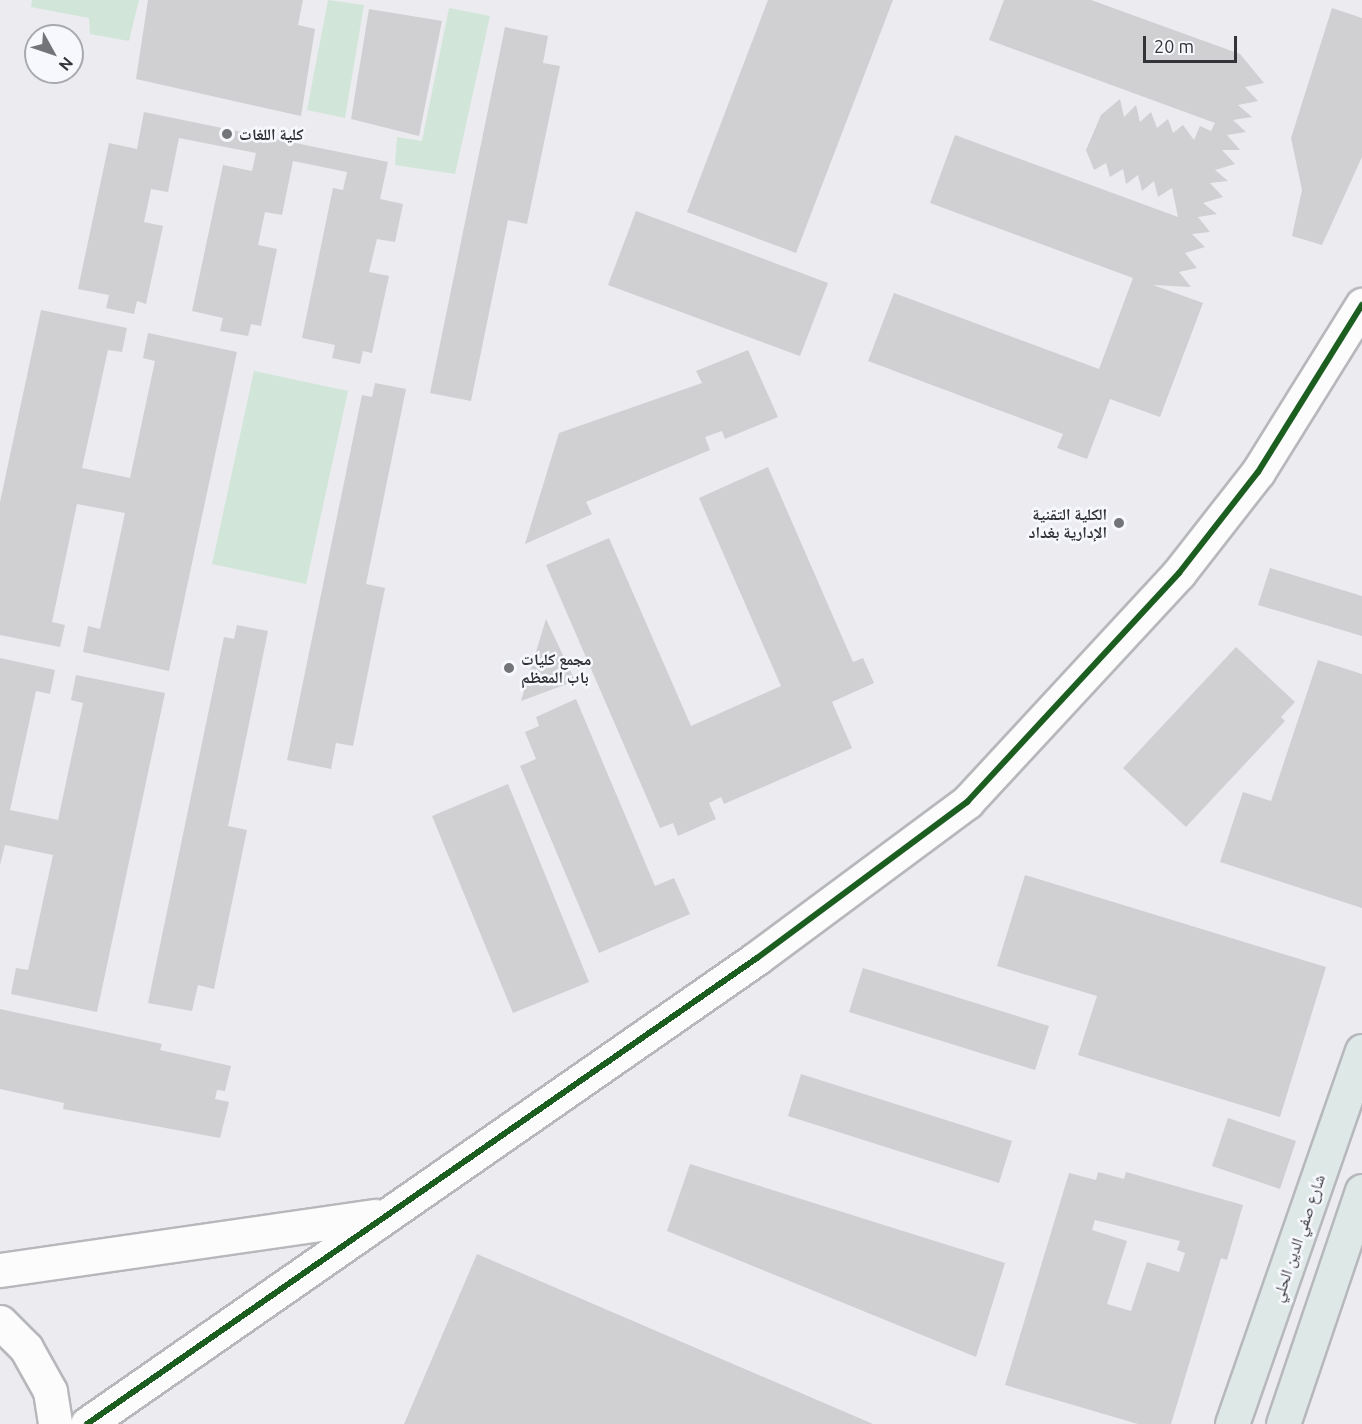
<!DOCTYPE html>
<html>
<head>
<meta charset="utf-8">
<style>
	body { margin:0 }
	#map { position:relative; width:1362px; height:1424px; overflow:hidden; background:#ebebf0; font-family:Ubuntu,"Noto Naskh Arabic",sans-serif }
	div>[style] { position:absolute }
	.green>* { inset:0; background:#d1e6d9 }
	.building>* { inset:0; background:#d0d0d3 }
	.roads { filter:drop-shadow(2px 0 #b7b8bb) drop-shadow(-2px 0 #b7b8bb) drop-shadow(0 2px #b7b8bb) drop-shadow(0 -2px #b7b8bb) }
	.minor>* { height:33px; margin:-16.5px; padding:0 16.5px; transform-origin:16.5px; border-radius:16.5px; background:#fcfcfd }
	.major>* { height:33px; margin:-16.5px; padding:0 16.5px; transform-origin:16.5px; border-radius:16.5px; background:#dee9e7 }
	.cycleway>* { height:6px; margin:-3px; padding:0 3px; transform-origin:3px; border-radius:3px; background:#1b5e20 }
	.dots>* { width:16px; height:16px; translate:-50% -50%; box-sizing:border-box; border:3px solid #f7f8fe; border-radius:50% }
	span { translate:-50% -50%; white-space:nowrap; text-align:center; line-height:1.15; -webkit-text-stroke:5px #f7f8fe; paint-order:stroke }
	.poi-label { font-size:16px; color:#333437; font-weight:700 }
	.left { translate:0 -50%; text-align:left }
	.right { translate:-100% -50%; text-align:right }
	.street-label { font-size:16px; color:#333437 }
	.north { position:absolute; left:24px; top:24px; width:60px; height:60px; box-sizing:border-box; background:#f7f8fe; border:2px solid #a9aaae; border-radius:50%; rotate:130deg; font-size:16px; font-weight:700; line-height:24px; text-align:center; color:#333437 }
	.north::after { content:''; display:block; margin:auto; width:21px; height:27px; background:#737478; clip-path:polygon(50% 0,100% 100%,50% 72%,0 100%) }
	.scale { position:absolute; left:1143px; top:36px; width:94px; height:27px; box-sizing:border-box; border:3px solid #333437; border-top:0; padding-left:8px; font-size:18px; line-height:21px; white-space:nowrap; color:#333437; -webkit-text-stroke:4px #f7f8fe; paint-order:stroke }
</style>
</head>
<body>
<div id="map">
	<div class="green">
		<div style="clip-path:polygon(32px 0,139px 0,129px 41px,90px 34px,89px 18px,31px 7px)"></div>
		<div style="clip-path:polygon(328px 0,364px 5px,345px 118px,307px 110px)"></div>
		<div style="clip-path:polygon(449px 8px,490px 16px,455px 174px,395px 165px,397px 137px,422px 141px)"></div>
		<div style="clip-path:polygon(254px 371px,348px 391px,306px 584px,212px 564px)"></div>
	</div>
	<div class="building">
		<div style="clip-path:polygon(148px 0,303px 0,298px 25px,315px 29px,301px 116px,136px 79px)"></div>
		<div style="clip-path:polygon(768px 0,893px 0,796px 253px,687px 212px)"></div>
		<div style="clip-path:polygon(1004px 0,1091px 0,1240px 54px,1264px 83px,1245px 87px,1258px 101px,1238px 105px,1252px 117px,1233px 120px,1246px 132px,1227px 135px,1240px 150px,1222px 150px,1235px 164px,1215px 170px,1228px 181px,1210px 183px,1223px 197px,1203px 203px,1217px 214px,1198px 217px,1210px 232px,1192px 234px,1205px 247px,1185px 253px,1197px 268px,1179px 272px,1191px 287px,1153px 285px,1203px 303px,1160px 417px,1110px 399px,1087px 459px,1057px 448px,1063px 434px,868px 361px,894px 293px,1099px 369px,1133px 278px,930px 203px,955px 135px,1178px 217px,1172px 188px,1158px 197px,1154px 181px,1142px 191px,1138px 175px,1126px 184px,1123px 169px,1110px 177px,1106px 163px,1094px 170px,1086px 150px,1101px 115px,1120px 99px,1124px 117px,1136px 105px,1140px 122px,1151px 112px,1157px 128px,1168px 119px,1173px 133px,1183px 125px,1194px 140px,1200px 126px,1211px 131px,1215px 123px,989px 40px)"></div>
		<div style="clip-path:polygon(1332px 8px,1362px 18px,1362px 157px,1322px 245px,1292px 236px,1302px 190px,1291px 138px)"></div>
		<div style="clip-path:polygon(369px 9px,442px 21px,419px 136px,351px 119px)"></div>
		<div style="clip-path:polygon(505px 27px,548px 36px,543px 63px,560px 66px,527px 224px,508px 220px,471px 401px,430px 393px)"></div>
		<div style="clip-path:polygon(144px 112px,388px 162px,380px 199px,403px 204px,395px 242px,377px 239px,369px 272px,389px 276px,372px 353px,363px 351px,360px 364px,332px 358px,335px 345px,302px 338px,333px 188px,343px 190px,347px 172px,293px 161px,282px 215px,265px 212px,258px 245px,277px 249px,261px 326px,251px 324px,248px 336px,220px 331px,223px 318px,192px 311px,223px 165px,252px 171px,256px 153px,179px 138px,168px 192px,151px 189px,144px 222px,163px 226px,146px 304px,137px 301px,134px 314px,106px 308px,109px 295px,78px 289px,109px 143px,137px 149px)"></div>
		<div style="clip-path:polygon(636px 211px,828px 283px,800px 356px,608px 285px)"></div>
		<div style="clip-path:polygon(41px 310px,127px 328px,122px 352px,108px 350px,82px 468px,130px 478px,155px 361px,143px 358px,148px 333px,237px 352px,169px 671px,83px 652px,88px 626px,100px 629px,125px 513px,77px 504px,52px 622px,65px 625px,60px 647px,0 635px,0 502px)"></div>
		<div style="clip-path:polygon(748px 350px,778px 417px,725px 439px,722px 431px,705px 437px,710px 450px,586px 502px,592px 514px,525px 544px,559px 433px,702px 383px,696px 371px)"></div>
		<div style="clip-path:polygon(375px 383px,406px 389px,366px 584px,385px 588px,353px 746px,336px 743px,331px 769px,287px 760px,362px 395px,372px 397px)"></div>
		<div style="clip-path:polygon(768px 467px,853px 662px,863px 658px,874px 683px,832px 702px,852px 748px,724px 804px,721px 797px,709px 803px,716px 819px,678px 836px,673px 823px,660px 828px,546px 565px,609px 538px,691px 726px,781px 686px,699px 498px)"></div>
		<div style="clip-path:polygon(1270px 568px,1362px 596px,1362px 636px,1258px 605px)"></div>
		<div style="clip-path:polygon(546px 619px,575px 681px,521px 701px)"></div>
		<div style="clip-path:polygon(237px 625px,268px 631px,228px 826px,247px 830px,214px 989px,198px 985px,192px 1011px,148px 1003px,224px 637px,234px 639px)"></div>
		<div style="clip-path:polygon(1236px 647px,1295px 702px,1281px 717px,1285px 721px,1186px 827px,1123px 768px)"></div>
		<div style="clip-path:polygon(0 658px,55px 670px,50px 694px,36px 691px,10px 810px,58px 820px,83px 703px,71px 700px,76px 675px,165px 693px,97px 1012px,11px 994px,16px 968px,28px 970px,53px 855px,5px 845px,0 865px)"></div>
		<div style="clip-path:polygon(1318px 660px,1362px 674px,1362px 908px,1220px 862px,1243px 792px,1271px 801px)"></div>
		<div style="clip-path:polygon(576px 699px,655px 886px,674px 878px,690px 914px,599px 953px,520px 766px,536px 759px,525px 732px,539px 726px,536px 717px)"></div>
		<div style="clip-path:polygon(508px 784px,589px 982px,513px 1013px,432px 816px)"></div>
		<div style="clip-path:polygon(1025px 875px,1326px 967px,1280px 1117px,1078px 1055px,1097px 996px,997px 966px)"></div>
		<div style="clip-path:polygon(863px 968px,1049px 1026px,1035px 1070px,849px 1012px)"></div>
		<div style="clip-path:polygon(0 1009px,162px 1044px,160px 1050px,231px 1066px,225px 1091px,217px 1090px,215px 1099px,229px 1102px,220px 1138px,63px 1109px,64px 1103px,0 1089px)"></div>
		<div style="clip-path:polygon(801px 1074px,1012px 1141px,999px 1183px,788px 1116px)"></div>
		<div style="clip-path:polygon(1228px 1118px,1296px 1141px,1280px 1189px,1212px 1166px)"></div>
		<div style="clip-path:polygon(690px 1164px,1005px 1263px,976px 1357px,667px 1231px)"></div>
		<div style="clip-path:polygon(evenodd,1098px 1172px,1124px 1179px,1126px 1172px,1243px 1205px,1227px 1260px,1221px 1258px,1171px 1424px,1138px 1424px,1005px 1385px,1069px 1173px,1096px 1180px,1098px 1172px,1095px 1220px,1180px 1241px,1177px 1250px,1185px 1253px,1179px 1272px,1147px 1262px,1131px 1311px,1107px 1304px,1127px 1241px,1092px 1230px,1095px 1220px)"></div>
		<div style="clip-path:polygon(477px 1254px,873px 1424px,404px 1424px)"></div>
	</div>
	<div class="roads">
		<div class="minor">
			<div style="left:0;top:1270px;width:379px;rotate:-8.2deg"></div>
			<div style="left:0;top:1322px;width:37px;rotate:45deg"></div>
			<div style="left:26px;top:1348px;width:49px;rotate:60.8deg"></div>
			<div style="left:50px;top:1391px;width:33px;rotate:81deg"></div>
			<div style="left:87px;top:1424px;width:816px;rotate:-34.82deg"></div>
			<div style="left:757px;top:958px;width:262px;rotate:-36.6deg"></div>
			<div style="left:967px;top:802px;width:312px;rotate:-47.2deg"></div>
			<div style="left:1179px;top:573px;width:128px;rotate:-52deg"></div>
			<div style="left:1258px;top:472px;width:197px;rotate:-58.1deg"></div>
		</div>
		<div class="major">
			<div style="left:1232px;top:1424px;width:395px;rotate:-70.8deg"></div>
			<div style="left:1283px;top:1424px;width:246px;rotate:-71.3deg"></div>
		</div>
	</div>
	<div class="cycleway">
		<div style="left:87px;top:1424px;width:816px;rotate:-34.82deg"></div>
		<div style="left:757px;top:958px;width:262px;rotate:-36.6deg"></div>
		<div style="left:967px;top:802px;width:312px;rotate:-47.2deg"></div>
		<div style="left:1179px;top:573px;width:128px;rotate:-52deg"></div>
		<div style="left:1258px;top:472px;width:197px;rotate:-58.1deg"></div>
	</div>
	<div class="dots">
		<div style="left:227px;top:134px;background:#737478"></div>
		<div style="left:1119px;top:523px;background:#737478"></div>
		<div style="left:509px;top:668px;background:#737478"></div>
	</div>
	<div class="poi-label">
		<span class="left" style="left:239px;top:134px">كلية اللغات</span>
		<span class="right" style="left:1107px;top:523px">الكلية التقنية<br>الإدارية بغداد</span>
		<span class="left" style="left:521px;top:668px">مجمع كليات<br>باب المعظم</span>
	</div>
	<div class="street-label">
		<span style="left:1298px;top:1238px;rotate:-71deg">شارع صفي الدين الحلي</span>
	</div>
	<div class="north">N</div>
	<div class="scale">20 m</div>
</div>
</body>
</html>
